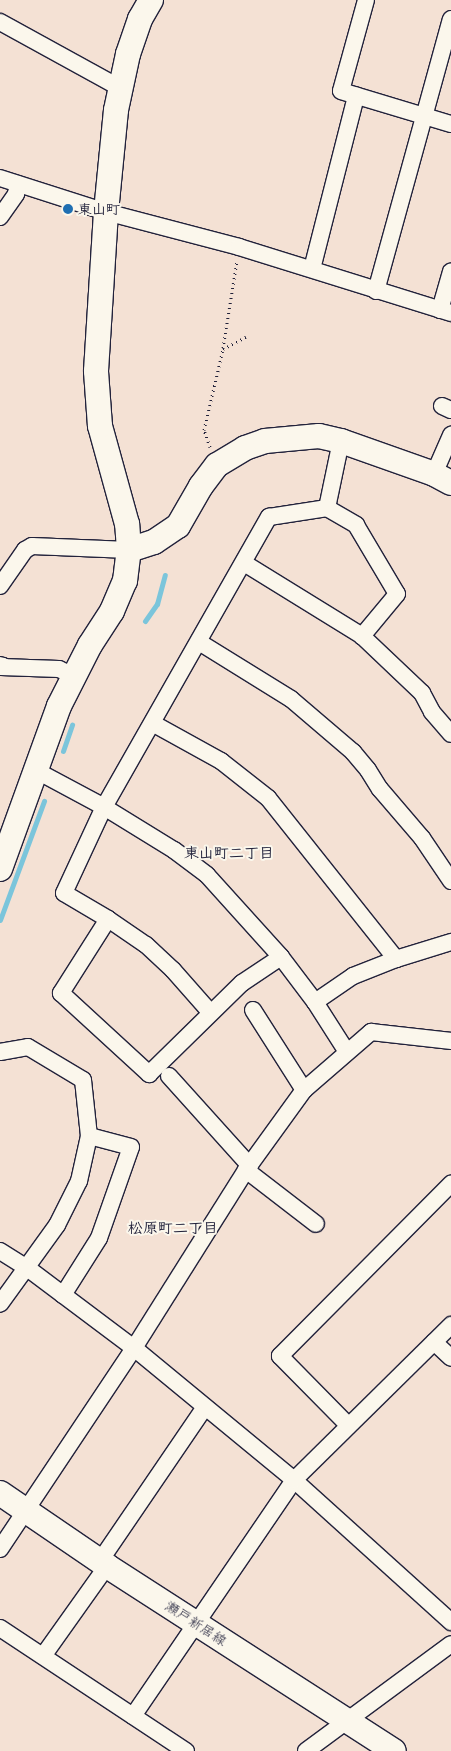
<!DOCTYPE html>
<html>
<head>
<meta charset="utf-8">
<style>
	body { margin:0 }
	#map { position:relative; width:451px; height:1751px; overflow:hidden; background:#f4e1d4; font-family:Delius,"Klee One",sans-serif }
	div>[style] { position:absolute }
	.stream>* { height:5px; margin:-2.5px; padding:0 2.5px; transform-origin:2.5px; border-radius:2.5px; background:#7bc5db }
	.path>* { height:3px; margin-top:-1.5px; transform-origin:0; background:repeating-linear-gradient(90deg,#22223b 0 1px,transparent 0 5px) }
	.roads { filter:drop-shadow(1px 0 #22223b) drop-shadow(-1px 0 #22223b) drop-shadow(0 1px #22223b) drop-shadow(0 -1px #22223b) }
	.street>* { height:16px; margin:-8px; padding:0 8px; transform-origin:8px; border-radius:8px; background:#fbf7ec }
	.secondary>* { height:24px; margin:-12px; padding:0 12px; transform-origin:12px; border-radius:12px; background:#fbf7ec }
	.dots>* { width:14px; height:14px; translate:-50% -50%; box-sizing:border-box; border:2px solid #fbf7ec; border-radius:50% }
	span { translate:-50% -50%; white-space:nowrap; text-align:center; line-height:1.15; -webkit-text-stroke:4px #fbf7ec; paint-order:stroke }
	.poi-label { font-size:14px; color:#22223b; font-weight:700 }
	.left { translate:0 -50%; text-align:left }
	.street-label { font-size:14px; color:#22223b }
	.neighbourhood-label { font-size:15px; color:#22223b; font-weight:700 }
</style>
</head>
<body>
<div id="map">
	<div class="stream">
		<div style="left:145px;top:621px;width:21px;rotate:-55deg"></div>
		<div style="left:157px;top:604px;width:30px;rotate:-75deg"></div>
		<div style="left:63px;top:751px;width:28px;rotate:-71deg"></div>
		<div style="left:0;top:920px;width:127px;rotate:-69.7deg"></div>
	</div>
	<div class="path">
		<div style="left:223px;top:348px;width:88px;rotate:-80.9deg"></div>
		<div style="left:210px;top:447px;width:18px;rotate:-109deg"></div>
		<div style="left:204px;top:430px;width:83px;rotate:-76.8deg"></div>
		<div style="left:223px;top:349px;width:26px;rotate:-28deg"></div>
	</div>
	<div class="roads">
		<div class="street">
			<div style="left:366px;top:0;width:94px;rotate:105.4deg"></div>
			<div style="left:341px;top:91px;width:115px;rotate:16.7deg"></div>
			<div style="left:0;top:22px;width:137px;rotate:28.8deg"></div>
			<div style="left:0;top:178px;width:111px;rotate:17.8deg"></div>
			<div style="left:106px;top:212px;width:138px;rotate:14.7deg"></div>
			<div style="left:239px;top:247px;width:222px;rotate:17.3deg"></div>
			<div style="left:0;top:217px;width:28px;rotate:-55deg"></div>
			<div style="left:16px;top:194px;width:10px;rotate:-79deg"></div>
			<div style="left:312px;top:269px;width:179px;rotate:-75.7deg"></div>
			<div style="left:376px;top:291px;width:282px;rotate:-74.6deg"></div>
			<div style="left:440px;top:310px;width:40px;rotate:-74deg"></div>
			<div style="left:442px;top:406px;width:10px;rotate:24deg"></div>
			<div style="left:434px;top:474px;width:43px;rotate:-66.4deg"></div>
			<div style="left:327px;top:508px;width:68px;rotate:-78.2deg"></div>
			<div style="left:244px;top:563px;width:139px;rotate:31.7deg"></div>
			<div style="left:362px;top:636px;width:83px;rotate:43.5deg"></div>
			<div style="left:422px;top:693px;width:21px;rotate:62deg"></div>
			<div style="left:432px;top:712px;width:29px;rotate:49deg"></div>
			<div style="left:0;top:586px;width:44px;rotate:-55.2deg"></div>
			<div style="left:25px;top:550px;width:8px;rotate:-30deg"></div>
			<div style="left:32px;top:546px;width:97px;rotate:2.4deg"></div>
			<div style="left:199px;top:642px;width:108px;rotate:31.8deg"></div>
			<div style="left:291px;top:699px;width:82px;rotate:40.5deg"></div>
			<div style="left:353px;top:752px;width:23px;rotate:50deg"></div>
			<div style="left:368px;top:770px;width:22px;rotate:58deg"></div>
			<div style="left:380px;top:789px;width:65px;rotate:49.4deg"></div>
			<div style="left:422px;top:838px;width:52px;rotate:56deg"></div>
			<div style="left:0;top:665px;width:3px;rotate:18deg"></div>
			<div style="left:3px;top:666px;width:2px;rotate:153deg"></div>
			<div style="left:1px;top:667px;width:58px;rotate:2deg"></div>
			<div style="left:59px;top:669px;width:17px;rotate:25deg"></div>
			<div style="left:154px;top:724px;width:77px;rotate:28.9deg"></div>
			<div style="left:221px;top:761px;width:60px;rotate:38.2deg"></div>
			<div style="left:268px;top:798px;width:206px;rotate:51.5deg"></div>
			<div style="left:37px;top:771px;width:76px;rotate:28.2deg"></div>
			<div style="left:104px;top:807px;width:82px;rotate:31.6deg"></div>
			<div style="left:174px;top:850px;width:41px;rotate:37.1deg"></div>
			<div style="left:207px;top:875px;width:110px;rotate:47.9deg"></div>
			<div style="left:281px;top:957px;width:56px;rotate:52.9deg"></div>
			<div style="left:315px;top:1002px;width:59px;rotate:57.4deg"></div>
			<div style="left:108px;top:919px;width:88px;rotate:122.4deg"></div>
			<div style="left:61px;top:993px;width:120px;rotate:42.6deg"></div>
			<div style="left:149px;top:1074px;width:130px;rotate:-44.4deg"></div>
			<div style="left:242px;top:983px;width:47px;rotate:-33.7deg"></div>
			<div style="left:315px;top:1002px;width:46px;rotate:-34.4deg"></div>
			<div style="left:353px;top:976px;width:46px;rotate:-21.6deg"></div>
			<div style="left:396px;top:959px;width:58px;rotate:-17.2deg"></div>
			<div style="left:253px;top:1010px;width:95px;rotate:57.5deg"></div>
			<div style="left:210px;top:1012px;width:56px;rotate:-131.4deg"></div>
			<div style="left:173px;top:970px;width:37px;rotate:-137deg"></div>
			<div style="left:146px;top:945px;width:46px;rotate:-145.6deg"></div>
			<div style="left:108px;top:919px;width:51px;rotate:-149.4deg"></div>
			<div style="left:64px;top:893px;width:95px;rotate:-65.1deg"></div>
			<div style="left:104px;top:807px;width:334px;rotate:-60.4deg"></div>
			<div style="left:269px;top:517px;width:59px;rotate:-8.8deg"></div>
			<div style="left:327px;top:508px;width:34px;rotate:30deg"></div>
			<div style="left:356px;top:525px;width:80px;rotate:59.3deg"></div>
			<div style="left:397px;top:594px;width:55px;rotate:129.8deg"></div>
			<div style="left:0;top:1052px;width:28px;rotate:-10deg"></div>
			<div style="left:28px;top:1047px;width:64px;rotate:31deg"></div>
			<div style="left:83px;top:1080px;width:56px;rotate:83.9deg"></div>
			<div style="left:89px;top:1136px;width:46px;rotate:102.5deg"></div>
			<div style="left:79px;top:1181px;width:49px;rotate:116.6deg"></div>
			<div style="left:57px;top:1225px;width:97px;rotate:125.8deg"></div>
			<div style="left:169px;top:1076px;width:121px;rotate:48deg"></div>
			<div style="left:246px;top:1170px;width:88px;rotate:37.6deg"></div>
			<div style="left:0;top:1251px;width:31px;rotate:32deg"></div>
			<div style="left:26px;top:1267px;width:135px;rotate:36.9deg"></div>
			<div style="left:134px;top:1348px;width:207px;rotate:39.5deg"></div>
			<div style="left:294px;top:1480px;width:212px;rotate:42.1deg"></div>
			<div style="left:63px;top:1295px;width:67px;rotate:-57.7deg"></div>
			<div style="left:99px;top:1238px;width:96px;rotate:-70.6deg"></div>
			<div style="left:131px;top:1147px;width:43px;rotate:-165.3deg"></div>
			<div style="left:434px;top:1342px;width:23px;rotate:43deg"></div>
			<div style="left:348px;top:1425px;width:97px;rotate:-134.6deg"></div>
			<div style="left:280px;top:1356px;width:243px;rotate:-45.2deg"></div>
			<div style="left:0;top:1549px;width:242px;rotate:-56.3deg"></div>
			<div style="left:134px;top:1348px;width:210px;rotate:-57.8deg"></div>
			<div style="left:246px;top:1170px;width:99px;rotate:-54.1deg"></div>
			<div style="left:304px;top:1090px;width:89px;rotate:-40.9deg"></div>
			<div style="left:371px;top:1032px;width:81px;rotate:6.4deg"></div>
			<div style="left:100px;top:1561px;width:186px;rotate:-55.7deg"></div>
			<div style="left:0;top:1628px;width:223px;rotate:33.5deg"></div>
			<div style="left:43px;top:1656px;width:110px;rotate:-54.6deg"></div>
			<div style="left:133px;top:1716px;width:286px;rotate:-55.7deg"></div>
			<div style="left:294px;top:1480px;width:221px;rotate:-44.6deg"></div>
			<div style="left:306px;top:1751px;width:180px;rotate:-36.4deg"></div>
		</div>
		<div class="secondary">
			<div style="left:129px;top:550px;width:26px;rotate:-18deg"></div>
			<div style="left:154px;top:542px;width:29px;rotate:-34deg"></div>
			<div style="left:178px;top:526px;width:46px;rotate:-60.1deg"></div>
			<div style="left:201px;top:486px;width:26px;rotate:-53deg"></div>
			<div style="left:217px;top:465px;width:33px;rotate:-31deg"></div>
			<div style="left:245px;top:448px;width:21px;rotate:-19deg"></div>
			<div style="left:265px;top:441px;width:54px;rotate:-5.3deg"></div>
			<div style="left:319px;top:436px;width:23px;rotate:13deg"></div>
			<div style="left:341px;top:441px;width:99px;rotate:19.5deg"></div>
			<div style="left:434px;top:474px;width:19px;rotate:28deg"></div>
			<div style="left:0;top:869px;width:173px;rotate:-70.1deg"></div>
			<div style="left:59px;top:706px;width:68px;rotate:-63.1deg"></div>
			<div style="left:90px;top:645px;width:40px;rotate:-57.1deg"></div>
			<div style="left:112px;top:611px;width:33px;rotate:-67deg"></div>
			<div style="left:125px;top:581px;width:31px;rotate:-83deg"></div>
			<div style="left:129px;top:550px;width:26px;rotate:-94deg"></div>
			<div style="left:127px;top:524px;width:102px;rotate:-105.4deg"></div>
			<div style="left:100px;top:426px;width:55px;rotate:-94.2deg"></div>
			<div style="left:96px;top:371px;width:159px;rotate:-86.4deg"></div>
			<div style="left:106px;top:212px;width:102px;rotate:-84.4deg"></div>
			<div style="left:116px;top:110px;width:57px;rotate:-77.9deg"></div>
			<div style="left:128px;top:54px;width:37px;rotate:-71deg"></div>
			<div style="left:140px;top:19px;width:22px;rotate:-60deg"></div>
			<div style="left:0;top:1493px;width:130px;rotate:34.3deg"></div>
			<div style="left:107px;top:1566px;width:341px;rotate:32.8deg"></div>
		</div>
	</div>
	<div class="dots">
		<div style="left:68px;top:209px;background:#1f6fb2"></div>
	</div>
	<div class="poi-label">
		<span class="left" style="left:78px;top:209px">東山町</span>
	</div>
	<div class="street-label">
		<span style="left:196px;top:1623px;rotate:33deg">瀬戸新居線</span>
	</div>
	<div class="neighbourhood-label">
		<span style="left:229px;top:853px">東山町二丁目</span>
		<span style="left:173px;top:1228px">松原町二丁目</span>
	</div>
</div>
</body>
</html>
